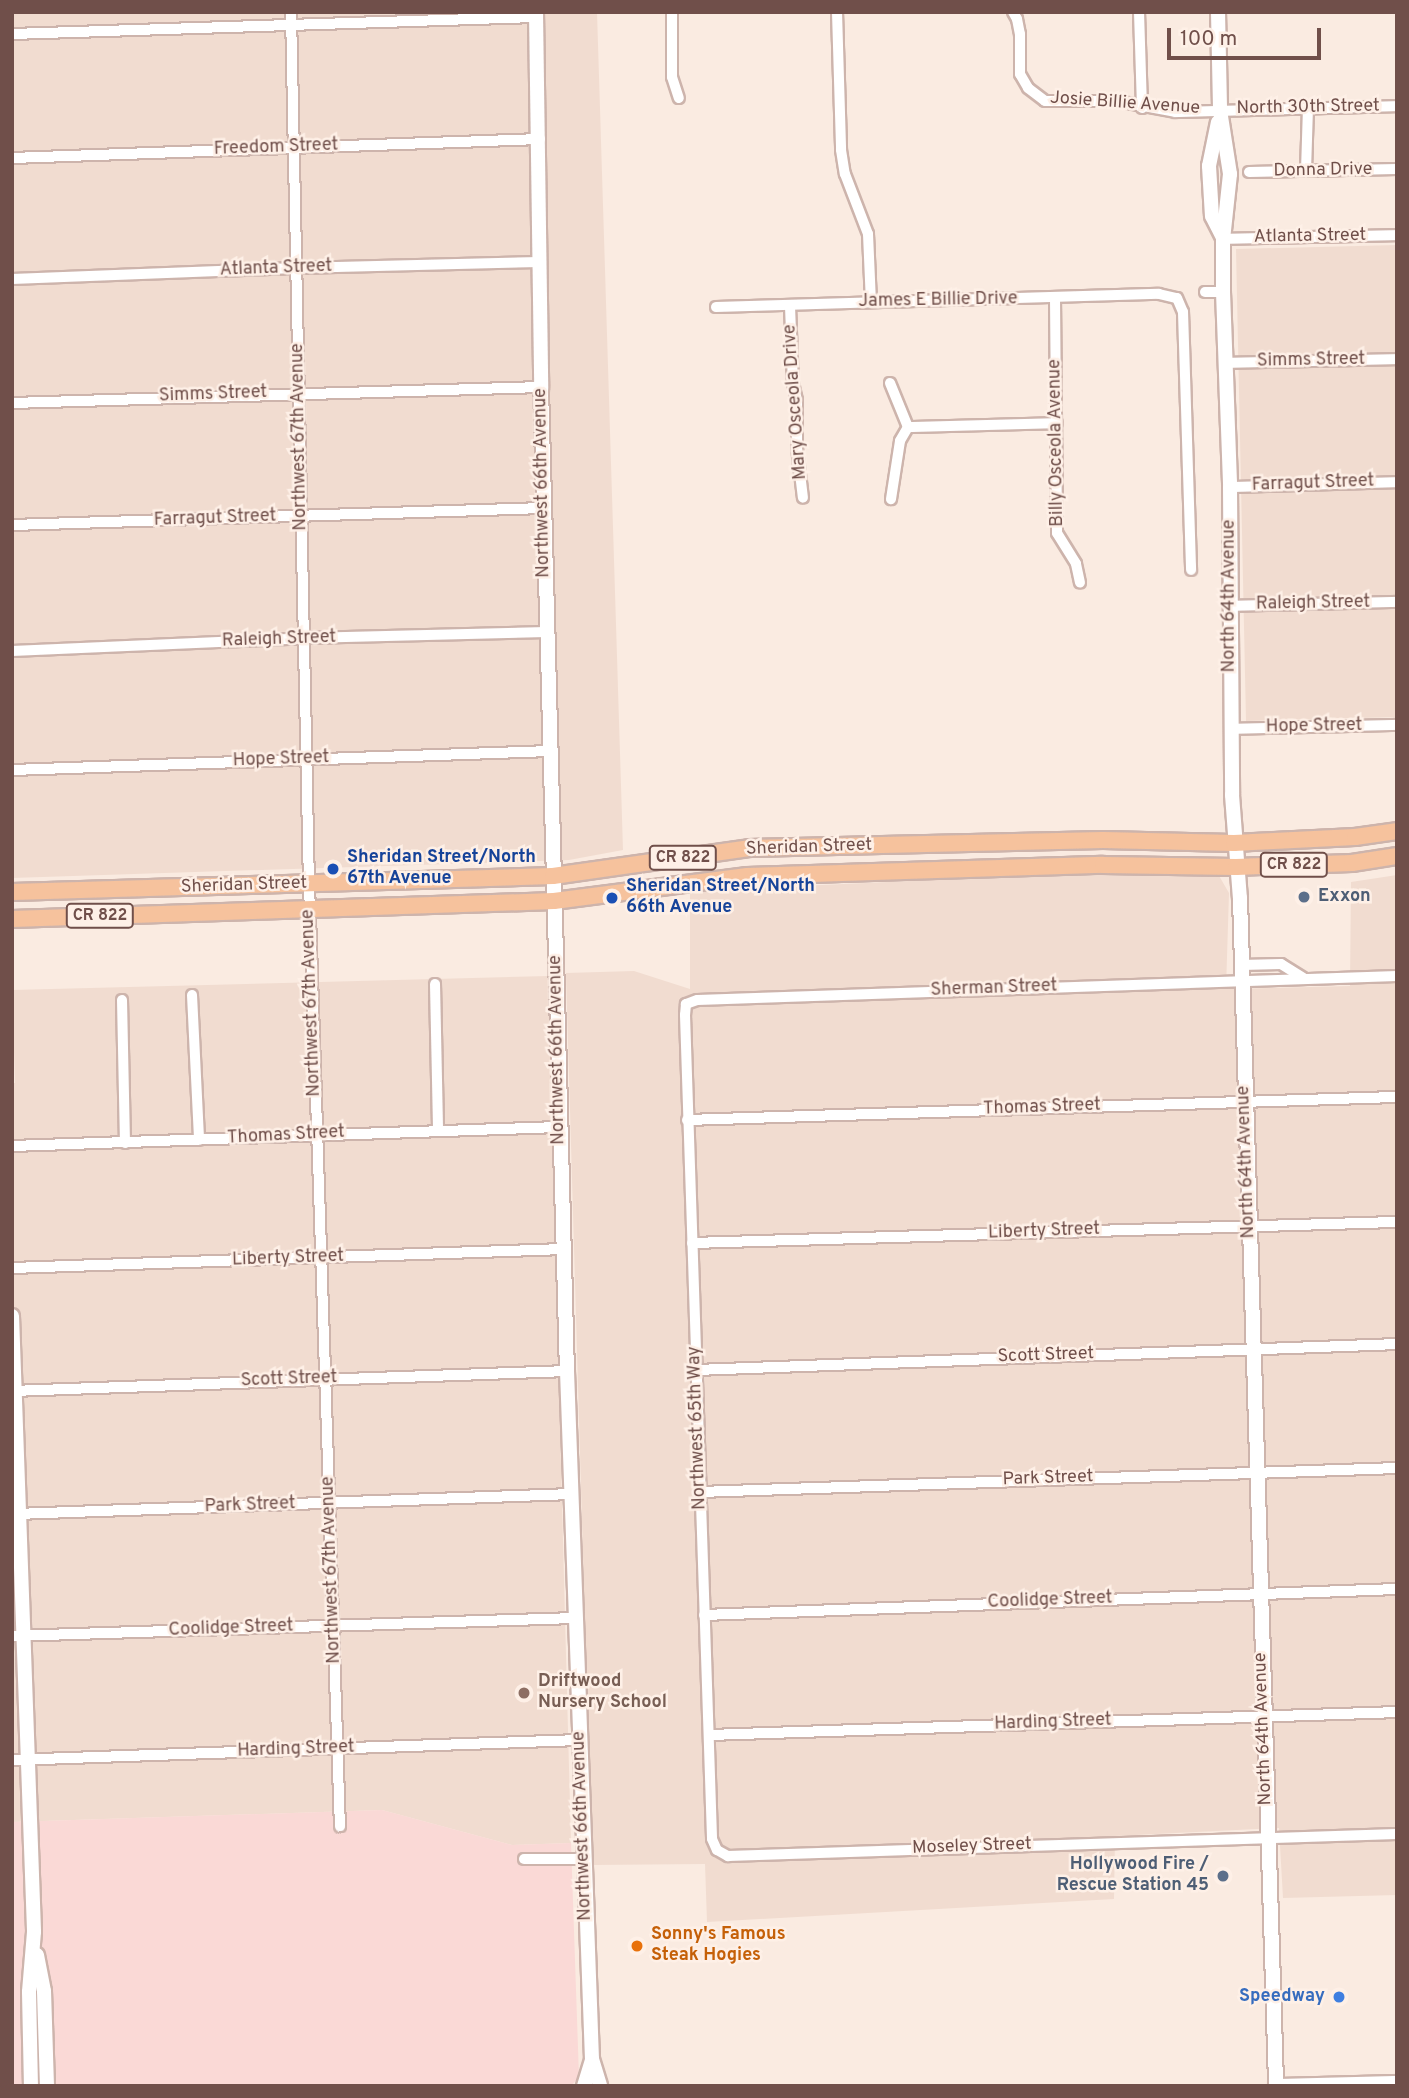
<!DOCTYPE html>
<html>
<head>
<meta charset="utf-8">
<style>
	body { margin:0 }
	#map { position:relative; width:1409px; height:2098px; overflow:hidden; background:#faebe1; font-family:Overpass,sans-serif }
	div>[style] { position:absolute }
	.residential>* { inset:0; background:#f1dcd0 }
	.commercial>* { inset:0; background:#fad9d6 }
	.roads { filter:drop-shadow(2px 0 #cdb4ac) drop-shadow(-2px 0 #cdb4ac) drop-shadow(0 2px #cdb4ac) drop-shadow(0 -2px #cdb4ac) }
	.street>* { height:10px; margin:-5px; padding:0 5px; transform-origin:5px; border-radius:5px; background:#fff }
	.secondary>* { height:14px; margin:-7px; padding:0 7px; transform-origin:7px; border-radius:7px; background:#fff }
	.primary>* { height:16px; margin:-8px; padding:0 8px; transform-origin:8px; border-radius:8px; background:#f6c29d }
	.dots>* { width:19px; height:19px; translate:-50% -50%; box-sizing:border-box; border:4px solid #fef0e7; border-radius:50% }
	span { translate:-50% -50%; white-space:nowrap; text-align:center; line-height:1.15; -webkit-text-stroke:5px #fef0e7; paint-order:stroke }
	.shield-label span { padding:2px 5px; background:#fef0e7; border:2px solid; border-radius:5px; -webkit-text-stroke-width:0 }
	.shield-label { font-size:16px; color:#704f4a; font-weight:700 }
	.street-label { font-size:18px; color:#704f4a }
	.transit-label { font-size:18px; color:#164399; font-weight:700 }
	.left { translate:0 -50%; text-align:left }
	.service-label { font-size:18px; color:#4e5e75; font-weight:700 }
	.right { translate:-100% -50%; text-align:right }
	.education-label { font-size:18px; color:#785e54; font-weight:700 }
	.food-label { font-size:18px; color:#c56008; font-weight:700 }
	.shop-label { font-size:18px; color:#366cbe; font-weight:700 }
	.frame { position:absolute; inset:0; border:14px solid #704f4a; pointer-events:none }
	.scale { position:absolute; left:1167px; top:28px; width:154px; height:32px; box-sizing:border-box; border:4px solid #704f4a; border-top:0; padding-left:9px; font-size:21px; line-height:24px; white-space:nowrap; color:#704f4a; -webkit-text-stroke:5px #fef0e7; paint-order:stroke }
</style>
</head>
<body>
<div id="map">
	<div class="residential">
		<div style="clip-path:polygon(12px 12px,597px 12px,623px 850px,569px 860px,12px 878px)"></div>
		<div style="clip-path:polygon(1397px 245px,1397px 717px,1246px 721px,1236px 249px)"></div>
		<div style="clip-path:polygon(1061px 874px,1218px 874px,1229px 893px,1226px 989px,1350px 986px,1351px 882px,1397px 875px,1397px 1895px,1283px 1898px,1279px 1828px,1115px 1836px,1114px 1899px,707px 1922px,705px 1864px,592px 1865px,566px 973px,634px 971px,690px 989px,690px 891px)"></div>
		<div style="clip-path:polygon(548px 976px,571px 1843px,512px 1845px,382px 1810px,12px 1822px,12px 1083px,15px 1083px,12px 990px)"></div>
	</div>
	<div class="commercial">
		<div style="clip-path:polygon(382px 1810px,512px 1845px,571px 1843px,579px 2077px,571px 2086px,12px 2086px,12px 1822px)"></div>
	</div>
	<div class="roads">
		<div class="street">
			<div style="left:291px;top:12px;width:872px;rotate:88.82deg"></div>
			<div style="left:309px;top:884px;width:943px;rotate:88.12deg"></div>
			<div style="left:672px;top:12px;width:65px;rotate:90deg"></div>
			<div style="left:672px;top:77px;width:22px;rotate:72deg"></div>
			<div style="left:837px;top:12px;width:138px;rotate:88.3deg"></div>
			<div style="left:841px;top:150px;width:24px;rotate:81deg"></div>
			<div style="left:845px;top:174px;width:64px;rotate:69deg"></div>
			<div style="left:868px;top:234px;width:68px;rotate:87.5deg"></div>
			<div style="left:1013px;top:12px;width:8px;rotate:60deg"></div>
			<div style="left:1017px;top:19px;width:15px;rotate:79deg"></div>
			<div style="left:1020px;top:34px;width:40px;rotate:90deg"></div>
			<div style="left:1020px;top:74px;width:16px;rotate:60deg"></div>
			<div style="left:1028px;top:88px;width:21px;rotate:37deg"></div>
			<div style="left:1045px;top:101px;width:72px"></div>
			<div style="left:1117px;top:101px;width:59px;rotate:10.7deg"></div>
			<div style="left:1175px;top:112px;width:222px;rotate:-1.5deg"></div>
			<div style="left:1139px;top:12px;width:96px;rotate:88.2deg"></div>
			<div style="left:12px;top:34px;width:524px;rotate:-1.86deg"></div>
			<div style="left:12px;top:158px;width:528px;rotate:-2.06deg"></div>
			<div style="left:1306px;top:171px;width:63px;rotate:-88.2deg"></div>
			<div style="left:1249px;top:172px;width:148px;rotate:-1.2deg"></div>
			<div style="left:1223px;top:239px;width:174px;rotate:-1.3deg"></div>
			<div style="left:12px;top:279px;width:284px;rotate:-2.2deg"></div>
			<div style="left:296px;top:268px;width:244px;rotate:-1.4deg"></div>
			<div style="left:1205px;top:292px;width:18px"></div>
			<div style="left:1055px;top:298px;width:235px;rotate:89.5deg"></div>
			<div style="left:1057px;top:533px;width:36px;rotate:58deg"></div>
			<div style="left:1076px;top:564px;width:19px;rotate:78deg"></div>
			<div style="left:790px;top:306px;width:77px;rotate:87.8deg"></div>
			<div style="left:793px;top:383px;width:17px;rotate:77deg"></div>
			<div style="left:797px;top:400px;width:48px;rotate:90deg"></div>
			<div style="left:797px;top:448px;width:50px;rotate:83.2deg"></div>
			<div style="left:716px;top:307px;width:443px;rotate:-1.7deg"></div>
			<div style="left:1159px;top:294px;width:18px;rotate:13deg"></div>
			<div style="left:1177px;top:298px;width:15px;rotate:67deg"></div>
			<div style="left:1183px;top:312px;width:258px;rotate:88.2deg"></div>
			<div style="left:1226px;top:363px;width:171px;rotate:-1.3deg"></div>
			<div style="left:890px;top:383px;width:48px;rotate:67.8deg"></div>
			<div style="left:908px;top:427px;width:16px;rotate:120deg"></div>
			<div style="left:900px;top:441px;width:59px;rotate:98.8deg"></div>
			<div style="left:12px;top:403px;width:529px;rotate:-1.73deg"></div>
			<div style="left:908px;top:427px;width:149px;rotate:-1.5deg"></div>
			<div style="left:1230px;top:487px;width:167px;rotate:-1.7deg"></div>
			<div style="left:12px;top:525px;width:532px;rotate:-1.83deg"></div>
			<div style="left:1230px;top:606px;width:167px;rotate:-1.4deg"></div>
			<div style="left:12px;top:651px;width:293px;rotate:-2.5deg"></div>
			<div style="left:305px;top:638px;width:242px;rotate:-1.4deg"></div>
			<div style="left:1231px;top:729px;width:166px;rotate:-1.4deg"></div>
			<div style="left:12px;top:770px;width:538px;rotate:-2.02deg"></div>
			<div style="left:1241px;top:965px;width:40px;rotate:-1.4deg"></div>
			<div style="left:1281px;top:964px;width:26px;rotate:32deg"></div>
			<div style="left:1397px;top:976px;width:700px;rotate:178.04deg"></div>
			<div style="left:697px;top:1000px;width:12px;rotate:160deg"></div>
			<div style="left:686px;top:1004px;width:11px;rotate:95deg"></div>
			<div style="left:685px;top:1015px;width:824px;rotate:88.12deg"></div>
			<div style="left:712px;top:1839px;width:12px;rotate:66deg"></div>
			<div style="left:717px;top:1850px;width:13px;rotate:29deg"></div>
			<div style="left:728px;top:1856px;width:669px;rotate:-1.88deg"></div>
			<div style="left:435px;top:984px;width:145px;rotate:88.8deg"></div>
			<div style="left:192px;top:995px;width:145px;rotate:87.2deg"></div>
			<div style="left:122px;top:1000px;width:143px;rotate:88.8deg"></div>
			<div style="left:687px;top:1120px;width:710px;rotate:-1.86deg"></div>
			<div style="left:12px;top:1146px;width:547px;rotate:-1.99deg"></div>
			<div style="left:692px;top:1243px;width:705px;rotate:-1.71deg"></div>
			<div style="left:12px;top:1268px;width:552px;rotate:-1.97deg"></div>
			<div style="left:696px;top:1370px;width:701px;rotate:-2.12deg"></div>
			<div style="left:12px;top:1391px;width:555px;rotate:-2.06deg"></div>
			<div style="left:700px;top:1492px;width:697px;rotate:-1.97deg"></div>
			<div style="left:16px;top:1514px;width:556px;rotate:-2.06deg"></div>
			<div style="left:704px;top:1615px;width:693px;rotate:-2.15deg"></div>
			<div style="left:12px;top:1636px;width:564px;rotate:-1.83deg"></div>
			<div style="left:709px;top:1735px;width:688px;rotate:-1.91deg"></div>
			<div style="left:12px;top:1760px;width:568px;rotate:-2.02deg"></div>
			<div style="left:524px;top:1859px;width:60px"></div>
		</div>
		<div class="secondary">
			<div style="left:536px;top:12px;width:375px;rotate:89.2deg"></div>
			<div style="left:541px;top:387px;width:984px;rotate:88.49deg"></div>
			<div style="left:567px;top:1371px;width:688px;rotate:87.92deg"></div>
			<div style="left:592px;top:2059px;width:28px;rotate:73deg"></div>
			<div style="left:1218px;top:12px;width:98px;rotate:88.8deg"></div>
			<div style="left:1220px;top:110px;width:65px;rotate:81.1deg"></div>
			<div style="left:1230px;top:174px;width:65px;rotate:96.1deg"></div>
			<div style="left:1223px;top:239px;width:53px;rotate:90deg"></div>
			<div style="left:1223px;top:292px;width:195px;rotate:87.9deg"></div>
			<div style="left:1230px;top:487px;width:308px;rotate:89.6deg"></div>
			<div style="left:1232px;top:795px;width:103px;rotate:85.6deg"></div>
			<div style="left:1240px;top:898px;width:1189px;rotate:88.26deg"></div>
			<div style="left:1218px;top:122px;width:45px;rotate:101.6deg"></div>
			<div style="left:1209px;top:166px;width:50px;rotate:86.6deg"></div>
			<div style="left:1212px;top:216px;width:25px;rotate:63deg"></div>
			<div style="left:12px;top:1316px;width:616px;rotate:87.95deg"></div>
			<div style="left:34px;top:1932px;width:60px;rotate:94.8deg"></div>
			<div style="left:29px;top:1992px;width:94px;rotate:88.8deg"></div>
			<div style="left:37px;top:1955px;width:37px;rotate:79deg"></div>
			<div style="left:44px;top:1991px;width:95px;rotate:88.2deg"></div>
			<div style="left:584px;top:2086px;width:27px;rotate:-73deg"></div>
			<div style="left:1276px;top:2086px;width:121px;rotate:-1.4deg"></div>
		</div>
		<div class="primary">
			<div style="left:12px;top:892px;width:541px;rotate:-1.69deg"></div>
			<div style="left:553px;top:876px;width:198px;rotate:-8.1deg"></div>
			<div style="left:749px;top:848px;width:354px;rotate:-1.3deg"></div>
			<div style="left:1103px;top:840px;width:131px;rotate:1.3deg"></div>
			<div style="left:1234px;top:843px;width:121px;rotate:-2.8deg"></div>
			<div style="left:1355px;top:837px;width:42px;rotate:-8.1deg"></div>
			<div style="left:12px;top:919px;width:542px;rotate:-1.9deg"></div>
			<div style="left:554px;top:901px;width:195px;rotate:-7.4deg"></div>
			<div style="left:747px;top:876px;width:356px;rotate:-1.8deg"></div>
			<div style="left:1103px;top:865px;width:133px;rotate:0.9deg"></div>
			<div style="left:1236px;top:867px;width:116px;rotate:-2deg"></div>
			<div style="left:1352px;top:863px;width:46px;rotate:-8.8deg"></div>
		</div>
	</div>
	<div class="dots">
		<div style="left:333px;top:869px;background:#1a4fb4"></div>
		<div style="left:1304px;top:897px;background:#5c6f8a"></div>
		<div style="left:612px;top:898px;background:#1a4fb4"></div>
		<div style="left:524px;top:1693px;background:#8d6e63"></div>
		<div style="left:1223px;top:1876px;background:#5c6f8a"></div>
		<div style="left:637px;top:1946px;background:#e8710a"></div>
		<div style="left:1339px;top:1997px;background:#3f7fe0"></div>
	</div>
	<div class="shield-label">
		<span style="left:683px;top:858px">CR 822</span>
		<span style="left:1294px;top:865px">CR 822</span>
		<span style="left:100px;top:916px">CR 822</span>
	</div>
	<div class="street-label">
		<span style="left:1125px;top:104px;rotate:4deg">Josie Billie Avenue</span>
		<span style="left:1308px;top:108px;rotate:-1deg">North 30th Street</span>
		<span style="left:276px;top:148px;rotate:-2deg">Freedom Street</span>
		<span style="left:1323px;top:171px;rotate:-1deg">Donna Drive</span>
		<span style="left:1310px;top:237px;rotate:-1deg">Atlanta Street</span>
		<span style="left:276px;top:269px;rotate:-2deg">Atlanta Street</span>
		<span style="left:938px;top:301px;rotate:-1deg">James E Billie Drive</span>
		<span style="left:1311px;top:361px;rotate:-1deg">Simms Street</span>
		<span style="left:213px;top:395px;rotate:-2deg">Simms Street</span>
		<span style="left:796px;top:402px;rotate:-94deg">Mary Osceola Drive</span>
		<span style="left:300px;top:437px;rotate:-91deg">Northwest 67th Avenue</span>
		<span style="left:1057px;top:443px;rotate:-91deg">Billy Osceola Avenue</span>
		<span style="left:543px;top:483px;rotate:-91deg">Northwest 66th Avenue</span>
		<span style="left:1313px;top:484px;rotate:-2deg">Farragut Street</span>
		<span style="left:215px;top:519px;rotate:-2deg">Farragut Street</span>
		<span style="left:1230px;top:596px;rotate:-90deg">North 64th Avenue</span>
		<span style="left:1313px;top:604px;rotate:-1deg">Raleigh Street</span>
		<span style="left:279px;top:640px;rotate:-2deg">Raleigh Street</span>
		<span style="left:1314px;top:727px;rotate:-1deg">Hope Street</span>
		<span style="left:281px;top:760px;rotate:-2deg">Hope Street</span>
		<span style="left:809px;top:848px;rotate:-2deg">Sheridan Street</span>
		<span style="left:244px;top:886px;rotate:-2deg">Sheridan Street</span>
		<span style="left:994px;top:989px;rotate:-2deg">Sherman Street</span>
		<span style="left:312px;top:1003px;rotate:-92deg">Northwest 67th Avenue</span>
		<span style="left:558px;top:1050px;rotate:-91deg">Northwest 66th Avenue</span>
		<span style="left:1042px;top:1108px;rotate:-2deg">Thomas Street</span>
		<span style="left:286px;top:1136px;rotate:-3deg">Thomas Street</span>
		<span style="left:1247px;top:1162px;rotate:-92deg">North 64th Avenue</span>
		<span style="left:1044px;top:1232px;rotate:-2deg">Liberty Street</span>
		<span style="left:288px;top:1259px;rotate:-2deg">Liberty Street</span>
		<span style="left:1046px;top:1356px;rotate:-2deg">Scott Street</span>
		<span style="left:289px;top:1380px;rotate:-2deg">Scott Street</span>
		<span style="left:698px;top:1428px;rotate:-92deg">Northwest 65th Way</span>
		<span style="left:1048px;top:1479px;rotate:-2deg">Park Street</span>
		<span style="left:250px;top:1506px;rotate:-2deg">Park Street</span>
		<span style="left:332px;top:1570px;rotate:-92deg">Northwest 67th Avenue</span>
		<span style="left:1050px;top:1601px;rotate:-2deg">Coolidge Street</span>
		<span style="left:231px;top:1629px;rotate:-2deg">Coolidge Street</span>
		<span style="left:1053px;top:1723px;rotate:-2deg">Harding Street</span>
		<span style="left:1264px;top:1729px;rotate:-92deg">North 64th Avenue</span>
		<span style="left:296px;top:1750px;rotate:-2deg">Harding Street</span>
		<span style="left:583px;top:1826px;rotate:-92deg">Northwest 66th Avenue</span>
		<span style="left:972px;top:1847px;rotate:-2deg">Moseley Street</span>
	</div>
	<div class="transit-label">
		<span class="left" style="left:347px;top:869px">Sheridan Street/North<br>67th Avenue</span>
		<span class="left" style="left:626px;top:898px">Sheridan Street/North<br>66th Avenue</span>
	</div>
	<div class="service-label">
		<span class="left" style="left:1318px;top:897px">Exxon</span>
		<span class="right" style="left:1209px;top:1876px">Hollywood Fire /<br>Rescue Station 45</span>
	</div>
	<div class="education-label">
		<span class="left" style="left:538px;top:1693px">Driftwood<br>Nursery School</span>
	</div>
	<div class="food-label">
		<span class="left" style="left:651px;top:1946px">Sonny's Famous<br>Steak Hogies</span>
	</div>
	<div class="shop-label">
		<span class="right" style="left:1325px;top:1997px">Speedway</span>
	</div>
	<div class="frame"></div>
	<div class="scale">100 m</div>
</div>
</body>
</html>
